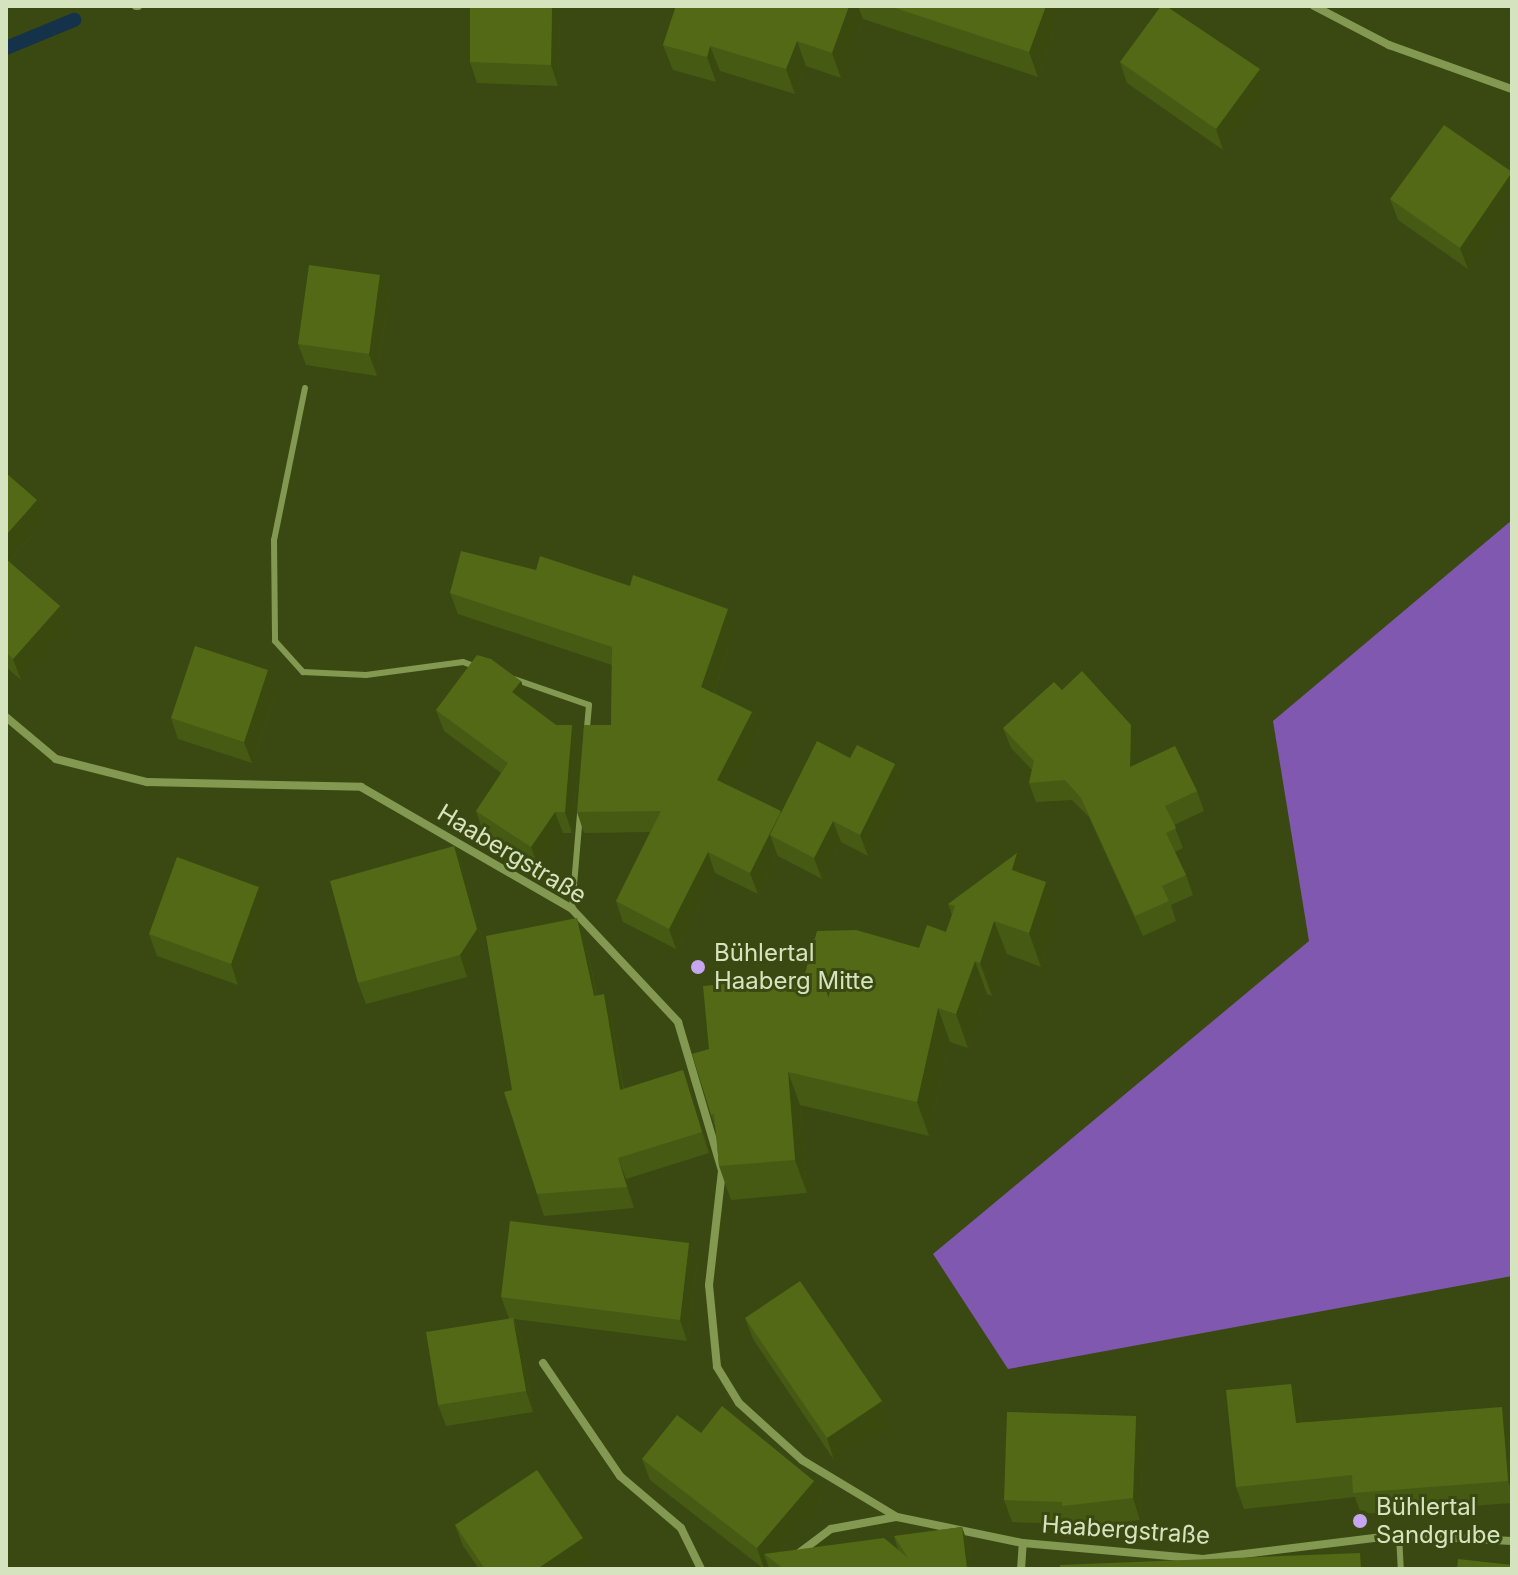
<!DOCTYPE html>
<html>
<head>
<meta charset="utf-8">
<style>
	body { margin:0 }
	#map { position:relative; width:1518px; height:1575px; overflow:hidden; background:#3a4911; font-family:Inter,sans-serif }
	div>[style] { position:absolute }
	.forest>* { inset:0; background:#8058af }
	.stream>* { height:14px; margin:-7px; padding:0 7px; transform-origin:7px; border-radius:7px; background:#143249 }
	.lane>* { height:6px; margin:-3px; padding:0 3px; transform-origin:3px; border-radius:3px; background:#839952 }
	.street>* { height:8px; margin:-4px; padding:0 4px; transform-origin:4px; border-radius:4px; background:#839952 }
	.wall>* { inset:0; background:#475a13 }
	.shaded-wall>* { inset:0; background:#3a4a0f }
	.building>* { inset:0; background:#536916 }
	.dots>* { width:22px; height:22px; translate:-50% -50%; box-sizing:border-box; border:4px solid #3a4911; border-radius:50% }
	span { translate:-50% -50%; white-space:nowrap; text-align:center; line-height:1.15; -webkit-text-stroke:6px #3a4911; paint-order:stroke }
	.street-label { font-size:24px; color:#d6e3bf }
	.poi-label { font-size:24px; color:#d6e3bf }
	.left { translate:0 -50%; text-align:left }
	.frame { position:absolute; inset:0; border:8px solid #d6e3bf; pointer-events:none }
</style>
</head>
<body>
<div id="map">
	<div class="forest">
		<div style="clip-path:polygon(1512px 520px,1512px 1276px,1008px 1369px,933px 1254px,1309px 941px,1273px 721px)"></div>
	</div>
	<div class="stream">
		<div style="left:6px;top:48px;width:74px;rotate:-22.4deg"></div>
	</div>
	<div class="lane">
		<div style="left:305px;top:388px;width:155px;rotate:101.5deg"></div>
		<div style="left:274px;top:540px;width:101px;rotate:89.4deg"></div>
		<div style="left:275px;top:641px;width:42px;rotate:47.9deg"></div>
		<div style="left:303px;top:672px;width:63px;rotate:2.7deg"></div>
		<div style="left:366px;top:675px;width:98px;rotate:-7.6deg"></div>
		<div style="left:463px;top:662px;width:15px;rotate:20deg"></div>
		<div style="left:514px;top:679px;width:79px;rotate:19.1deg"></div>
		<div style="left:589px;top:705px;width:25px;rotate:95deg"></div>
		<div style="left:572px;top:909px;width:96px;rotate:-85.2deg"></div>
		<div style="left:1399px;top:1535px;width:34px;rotate:87deg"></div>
	</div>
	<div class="street">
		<div style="left:136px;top:6px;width:2px"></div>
		<div style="left:1314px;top:6px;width:85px;rotate:27.5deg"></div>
		<div style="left:1389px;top:45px;width:131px;rotate:19.7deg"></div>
		<div style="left:6px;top:717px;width:65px;rotate:40deg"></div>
		<div style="left:56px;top:759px;width:94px;rotate:14.2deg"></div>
		<div style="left:147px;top:782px;width:214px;rotate:1.3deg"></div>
		<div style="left:361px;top:787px;width:244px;rotate:30deg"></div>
		<div style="left:572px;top:909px;width:155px;rotate:46.8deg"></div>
		<div style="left:678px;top:1022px;width:155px;rotate:73.5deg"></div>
		<div style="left:722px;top:1171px;width:115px;rotate:96.5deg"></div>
		<div style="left:709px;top:1285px;width:82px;rotate:84.4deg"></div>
		<div style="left:717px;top:1367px;width:42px;rotate:58.6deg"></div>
		<div style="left:739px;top:1403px;width:85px;rotate:42.1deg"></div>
		<div style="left:802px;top:1460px;width:111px;rotate:31deg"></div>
		<div style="left:897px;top:1517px;width:129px;rotate:11.7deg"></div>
		<div style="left:1023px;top:1543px;width:181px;rotate:5.1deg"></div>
		<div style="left:1203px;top:1559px;width:197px;rotate:-7deg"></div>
		<div style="left:1399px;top:1535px;width:113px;rotate:3deg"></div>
		<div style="left:543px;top:1363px;width:137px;rotate:55.7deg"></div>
		<div style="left:620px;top:1476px;width:80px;rotate:40.4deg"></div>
		<div style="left:681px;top:1528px;width:46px;rotate:64deg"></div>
		<div style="left:799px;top:1553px;width:40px;rotate:-37deg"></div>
		<div style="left:831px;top:1529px;width:66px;rotate:-10.5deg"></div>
		<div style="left:1021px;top:1569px;width:26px;rotate:-86deg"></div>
	</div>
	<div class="wall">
		<div style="clip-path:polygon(470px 6px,556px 6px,560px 18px,558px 86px,477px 83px,470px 62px)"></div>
		<div style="clip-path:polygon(669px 6px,1061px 6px,1062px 10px,1038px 77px,863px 19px,841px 78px,806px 66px,795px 94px,720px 71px,716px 82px,673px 70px,663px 45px,675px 8px)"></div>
		<div style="clip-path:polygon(1120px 62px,1267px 90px,1223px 150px,1127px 83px)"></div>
		<div style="clip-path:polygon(1512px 172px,1512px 204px,1468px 269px,1398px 220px,1390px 199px)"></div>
		<div style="clip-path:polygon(388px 297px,377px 376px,306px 365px,298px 344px)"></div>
		<div style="clip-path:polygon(6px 473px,44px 522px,9px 562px,60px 606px,67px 628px,21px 680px,6px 667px)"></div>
		<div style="clip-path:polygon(450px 593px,735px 630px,714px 693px,752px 712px,759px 733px,732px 787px,781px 813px,850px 758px,895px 764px,903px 785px,868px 856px,841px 842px,822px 879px,778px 856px,777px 854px,758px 894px,715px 873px,676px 949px,623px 922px,616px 901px,650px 832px,584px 833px,577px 812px,611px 725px,612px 665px,458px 614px)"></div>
		<div style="clip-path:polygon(521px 681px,528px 703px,528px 704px,556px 725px,572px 725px,580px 746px,572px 833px,563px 833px,539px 869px,483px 832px,476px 811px,501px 773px,444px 731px,436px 710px)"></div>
		<div style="clip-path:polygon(1062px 690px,1138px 745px,1137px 763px,1197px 791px,1204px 811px,1174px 825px,1183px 848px,1175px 852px,1186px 875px,1193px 895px,1171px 905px,1176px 921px,1143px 936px,1089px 817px,1072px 800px,1036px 802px,1029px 783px,1032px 770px,1011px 748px,1003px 728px)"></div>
		<div style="clip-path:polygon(276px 691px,252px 763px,178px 739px,171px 718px)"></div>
		<div style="clip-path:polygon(454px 846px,462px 867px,485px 950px,467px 977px,366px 1004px,358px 983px)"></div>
		<div style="clip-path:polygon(1025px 875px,1059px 915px,1041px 967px,1007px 954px,992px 996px,987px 994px,968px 1048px,950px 1042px,929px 1136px,800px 1105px,807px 1193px,731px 1200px,719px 1166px,716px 1130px,711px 1115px,709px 1049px,804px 977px,919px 948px,946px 932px,952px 915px,948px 904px)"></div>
		<div style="clip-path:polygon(267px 908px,238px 985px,157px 956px,149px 934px)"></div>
		<div style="clip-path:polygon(585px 939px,597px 995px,611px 1015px,624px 1089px,683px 1070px,691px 1091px,709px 1153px,626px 1179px,634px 1208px,544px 1216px,537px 1194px,512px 1090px)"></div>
		<div style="clip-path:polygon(689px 1243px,697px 1265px,687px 1341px,514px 1319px,521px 1339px,533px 1412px,446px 1426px,438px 1405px,509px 1318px,501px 1297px)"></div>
		<div style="clip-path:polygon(745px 1318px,882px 1401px,889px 1423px,834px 1460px,753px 1339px)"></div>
		<div style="clip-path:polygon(1291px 1384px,1299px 1405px,1301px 1422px,1510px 1429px,1512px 1455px,1512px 1503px,1361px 1514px,1355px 1497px,1244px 1509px,1236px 1487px)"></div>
		<div style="clip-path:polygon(1136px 1416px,1143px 1438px,1140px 1520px,1070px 1527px,1069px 1524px,1012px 1522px,1004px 1500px)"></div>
		<div style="clip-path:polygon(701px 1433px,814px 1481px,822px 1502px,779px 1552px,898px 1550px,894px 1536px,962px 1527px,969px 1548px,972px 1569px,770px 1569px,768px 1565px,764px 1569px,650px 1480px,642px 1459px)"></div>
		<div style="clip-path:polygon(455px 1525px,591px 1560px,576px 1569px,479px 1569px,463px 1546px)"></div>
	</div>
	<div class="shaded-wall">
		<div style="clip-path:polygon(552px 6px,556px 6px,560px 18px,558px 86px,551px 65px)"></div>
		<div style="clip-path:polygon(849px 6px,858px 6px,863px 19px,841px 78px,832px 53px)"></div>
		<div style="clip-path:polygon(1046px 6px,1061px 6px,1062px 10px,1038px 77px,1029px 52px)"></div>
		<div style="clip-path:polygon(797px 41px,806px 66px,795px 94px,786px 69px)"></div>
		<div style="clip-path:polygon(710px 46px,720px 71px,716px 82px,707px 57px)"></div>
		<div style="clip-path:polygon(1260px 69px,1267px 90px,1223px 150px,1216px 129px)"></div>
		<div style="clip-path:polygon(1511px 173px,1512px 204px,1468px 269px,1460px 248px)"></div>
		<div style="clip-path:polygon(380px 275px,388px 297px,377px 376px,369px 354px)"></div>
		<div style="clip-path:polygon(37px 500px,44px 522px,6px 565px,6px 535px)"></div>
		<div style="clip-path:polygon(60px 606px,67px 628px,21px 680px,13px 659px)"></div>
		<div style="clip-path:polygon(728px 609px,735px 630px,709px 707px,701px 687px)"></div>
		<div style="clip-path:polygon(268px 670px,276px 691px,252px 763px,244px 742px)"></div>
		<div style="clip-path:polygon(521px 681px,528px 703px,520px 713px,512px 692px)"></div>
		<div style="clip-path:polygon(752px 712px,759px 733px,725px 801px,717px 780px)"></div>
		<div style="clip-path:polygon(572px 725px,580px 746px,572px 833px,565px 812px)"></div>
		<div style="clip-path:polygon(1131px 725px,1138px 745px,1137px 786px,1130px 767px)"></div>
		<div style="clip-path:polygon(895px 764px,903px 785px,868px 856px,860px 835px)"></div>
		<div style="clip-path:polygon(781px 811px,770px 835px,777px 854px,758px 894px,750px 873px)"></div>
		<div style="clip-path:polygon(555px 812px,563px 833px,539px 869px,531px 847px)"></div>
		<div style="clip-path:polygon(833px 821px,841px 842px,822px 879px,814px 858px)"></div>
		<div style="clip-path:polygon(454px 846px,462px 867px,485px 950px,467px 977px,460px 955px)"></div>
		<div style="clip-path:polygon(708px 852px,715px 873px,676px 949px,669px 929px)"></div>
		<div style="clip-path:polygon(1017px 853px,1030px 886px,1012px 870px)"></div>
		<div style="clip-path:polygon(1046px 882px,1059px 915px,1041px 967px,1029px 933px)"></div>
		<div style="clip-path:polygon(259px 887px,267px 908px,238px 985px,231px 964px)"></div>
		<div style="clip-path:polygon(577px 918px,585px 939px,601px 1017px,594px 996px)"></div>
		<div style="clip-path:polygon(994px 921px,1007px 954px,992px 996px,980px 963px)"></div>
		<div style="clip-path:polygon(975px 961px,987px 994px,968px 1048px,956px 1014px)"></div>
		<div style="clip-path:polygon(604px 994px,611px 1015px,627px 1111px,620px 1090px)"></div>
		<div style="clip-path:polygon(938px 1008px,950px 1042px,929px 1136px,917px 1102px)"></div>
		<div style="clip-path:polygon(683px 1070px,691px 1091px,709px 1153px,702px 1132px)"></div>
		<div style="clip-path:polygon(788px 1072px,800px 1105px,807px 1193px,795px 1160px)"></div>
		<div style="clip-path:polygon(618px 1158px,626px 1179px,634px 1208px,627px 1187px)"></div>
		<div style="clip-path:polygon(689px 1243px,697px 1265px,687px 1341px,680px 1320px)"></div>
		<div style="clip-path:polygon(513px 1318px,521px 1339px,533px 1412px,526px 1391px)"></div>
		<div style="clip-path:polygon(1291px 1384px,1299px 1405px,1303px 1444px,1296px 1423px)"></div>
		<div style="clip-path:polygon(882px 1401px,889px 1423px,834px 1460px,827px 1438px)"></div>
		<div style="clip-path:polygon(1502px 1407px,1510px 1429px,1512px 1455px,1512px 1492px,1508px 1481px)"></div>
		<div style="clip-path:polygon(1136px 1416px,1143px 1438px,1140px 1520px,1133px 1498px)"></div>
		<div style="clip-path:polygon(814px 1481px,822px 1502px,772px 1560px,764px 1554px,768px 1565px,764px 1569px,757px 1548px)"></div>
		<div style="clip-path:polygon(962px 1527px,969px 1548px,972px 1569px,967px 1569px)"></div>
		<div style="clip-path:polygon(583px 1538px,591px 1560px,576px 1569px,537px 1569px)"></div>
		<div style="clip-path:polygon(1360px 1553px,1366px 1569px,1361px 1569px)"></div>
	</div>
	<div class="building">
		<div style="clip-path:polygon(470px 6px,552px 6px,551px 65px,470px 62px)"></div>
		<div style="clip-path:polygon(676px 6px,849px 6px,832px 53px,797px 41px,786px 69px,710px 46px,707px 57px,663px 45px)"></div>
		<div style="clip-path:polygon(889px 6px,1046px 6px,1029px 52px)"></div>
		<div style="clip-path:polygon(1161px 6px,1166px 6px,1260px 69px,1216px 129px,1120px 62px)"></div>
		<div style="clip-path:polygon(1444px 125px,1512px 172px,1460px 248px,1390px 199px)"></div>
		<div style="clip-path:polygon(309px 265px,380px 275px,369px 354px,298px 344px)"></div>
		<div style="clip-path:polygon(6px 473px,37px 500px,6px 535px)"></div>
		<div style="clip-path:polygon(461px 551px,536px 570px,540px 556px,630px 586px,633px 575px,728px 609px,701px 687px,752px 712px,717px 780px,781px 811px,750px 873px,708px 852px,669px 929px,616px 901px,661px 811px,577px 812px,584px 725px,611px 725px,612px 647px,450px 593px)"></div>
		<div style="clip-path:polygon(6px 559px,60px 606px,13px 659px,6px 652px)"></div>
		<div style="clip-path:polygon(195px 646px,268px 670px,244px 742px,171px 718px)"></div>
		<div style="clip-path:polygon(477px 655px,491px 659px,521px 681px,512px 692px,556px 725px,572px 725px,565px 812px,555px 812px,531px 847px,476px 811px,508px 763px,436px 710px)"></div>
		<div style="clip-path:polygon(1082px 671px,1131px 725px,1130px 767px,1175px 746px,1197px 791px,1165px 806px,1176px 828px,1166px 833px,1186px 875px,1162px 886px,1169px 901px,1135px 916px,1081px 798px,1065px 780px,1029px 783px,1034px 761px,1003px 728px,1054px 682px,1062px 690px)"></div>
		<div style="clip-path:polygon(817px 741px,850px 758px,857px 745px,895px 764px,860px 835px,833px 821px,814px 858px,770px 835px)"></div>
		<div style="clip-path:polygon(454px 846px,477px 929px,460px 955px,358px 983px,330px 881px)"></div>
		<div style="clip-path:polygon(1017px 853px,1012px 870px,1046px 882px,1029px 933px,994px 921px,980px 963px,975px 961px,956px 1014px,938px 1008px,917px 1102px,788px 1072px,795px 1160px,719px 1166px,714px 1114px,711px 1115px,692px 1054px,709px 1049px,703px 986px,804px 977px,817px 931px,856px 930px,919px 948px,927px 925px,946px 932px,955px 906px,948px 904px)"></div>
		<div style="clip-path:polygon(177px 857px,259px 887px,231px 964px,149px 934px)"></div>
		<div style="clip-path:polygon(577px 918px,594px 996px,604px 994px,620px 1090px,683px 1070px,702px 1132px,618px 1158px,627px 1187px,537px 1194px,504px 1092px,512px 1090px,486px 936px)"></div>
		<div style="clip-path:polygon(510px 1221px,689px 1243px,680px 1320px,501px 1297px)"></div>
		<div style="clip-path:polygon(800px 1281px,882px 1401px,827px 1438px,745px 1318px)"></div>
		<div style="clip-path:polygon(513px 1318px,526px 1391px,438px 1405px,426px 1332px)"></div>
		<div style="clip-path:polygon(1291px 1384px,1296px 1423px,1502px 1407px,1508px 1481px,1353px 1493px,1352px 1475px,1236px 1487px,1226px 1390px)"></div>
		<div style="clip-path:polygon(722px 1406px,814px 1481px,757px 1548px,642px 1459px,677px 1415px,701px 1433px)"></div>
		<div style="clip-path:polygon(1007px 1412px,1136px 1416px,1133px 1498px,1062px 1506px,1062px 1502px,1004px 1500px)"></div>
		<div style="clip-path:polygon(537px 1470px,583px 1538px,537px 1569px,485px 1569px,455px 1525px)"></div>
		<div style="clip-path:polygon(962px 1527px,967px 1569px,784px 1569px,764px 1554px,884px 1538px,908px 1558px,894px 1536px)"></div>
		<div style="clip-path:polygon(1360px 1553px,1361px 1569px,1060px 1569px,1060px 1565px)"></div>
		<div style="clip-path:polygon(1458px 1559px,1512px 1565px,1512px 1569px,1457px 1569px)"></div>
	</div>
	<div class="dots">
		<div style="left:698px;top:967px;background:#c6a6f0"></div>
		<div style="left:1360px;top:1521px;background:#c6a6f0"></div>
	</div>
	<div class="street-label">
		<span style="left:512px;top:854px;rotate:31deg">Haabergstraße</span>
		<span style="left:1126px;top:1530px;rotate:4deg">Haabergstraße</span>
	</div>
	<div class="poi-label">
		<span class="left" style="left:714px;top:967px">Bühlertal<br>Haaberg Mitte</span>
		<span class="left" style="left:1376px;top:1521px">Bühlertal<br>Sandgrube</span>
	</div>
	<div class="frame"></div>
</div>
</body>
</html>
